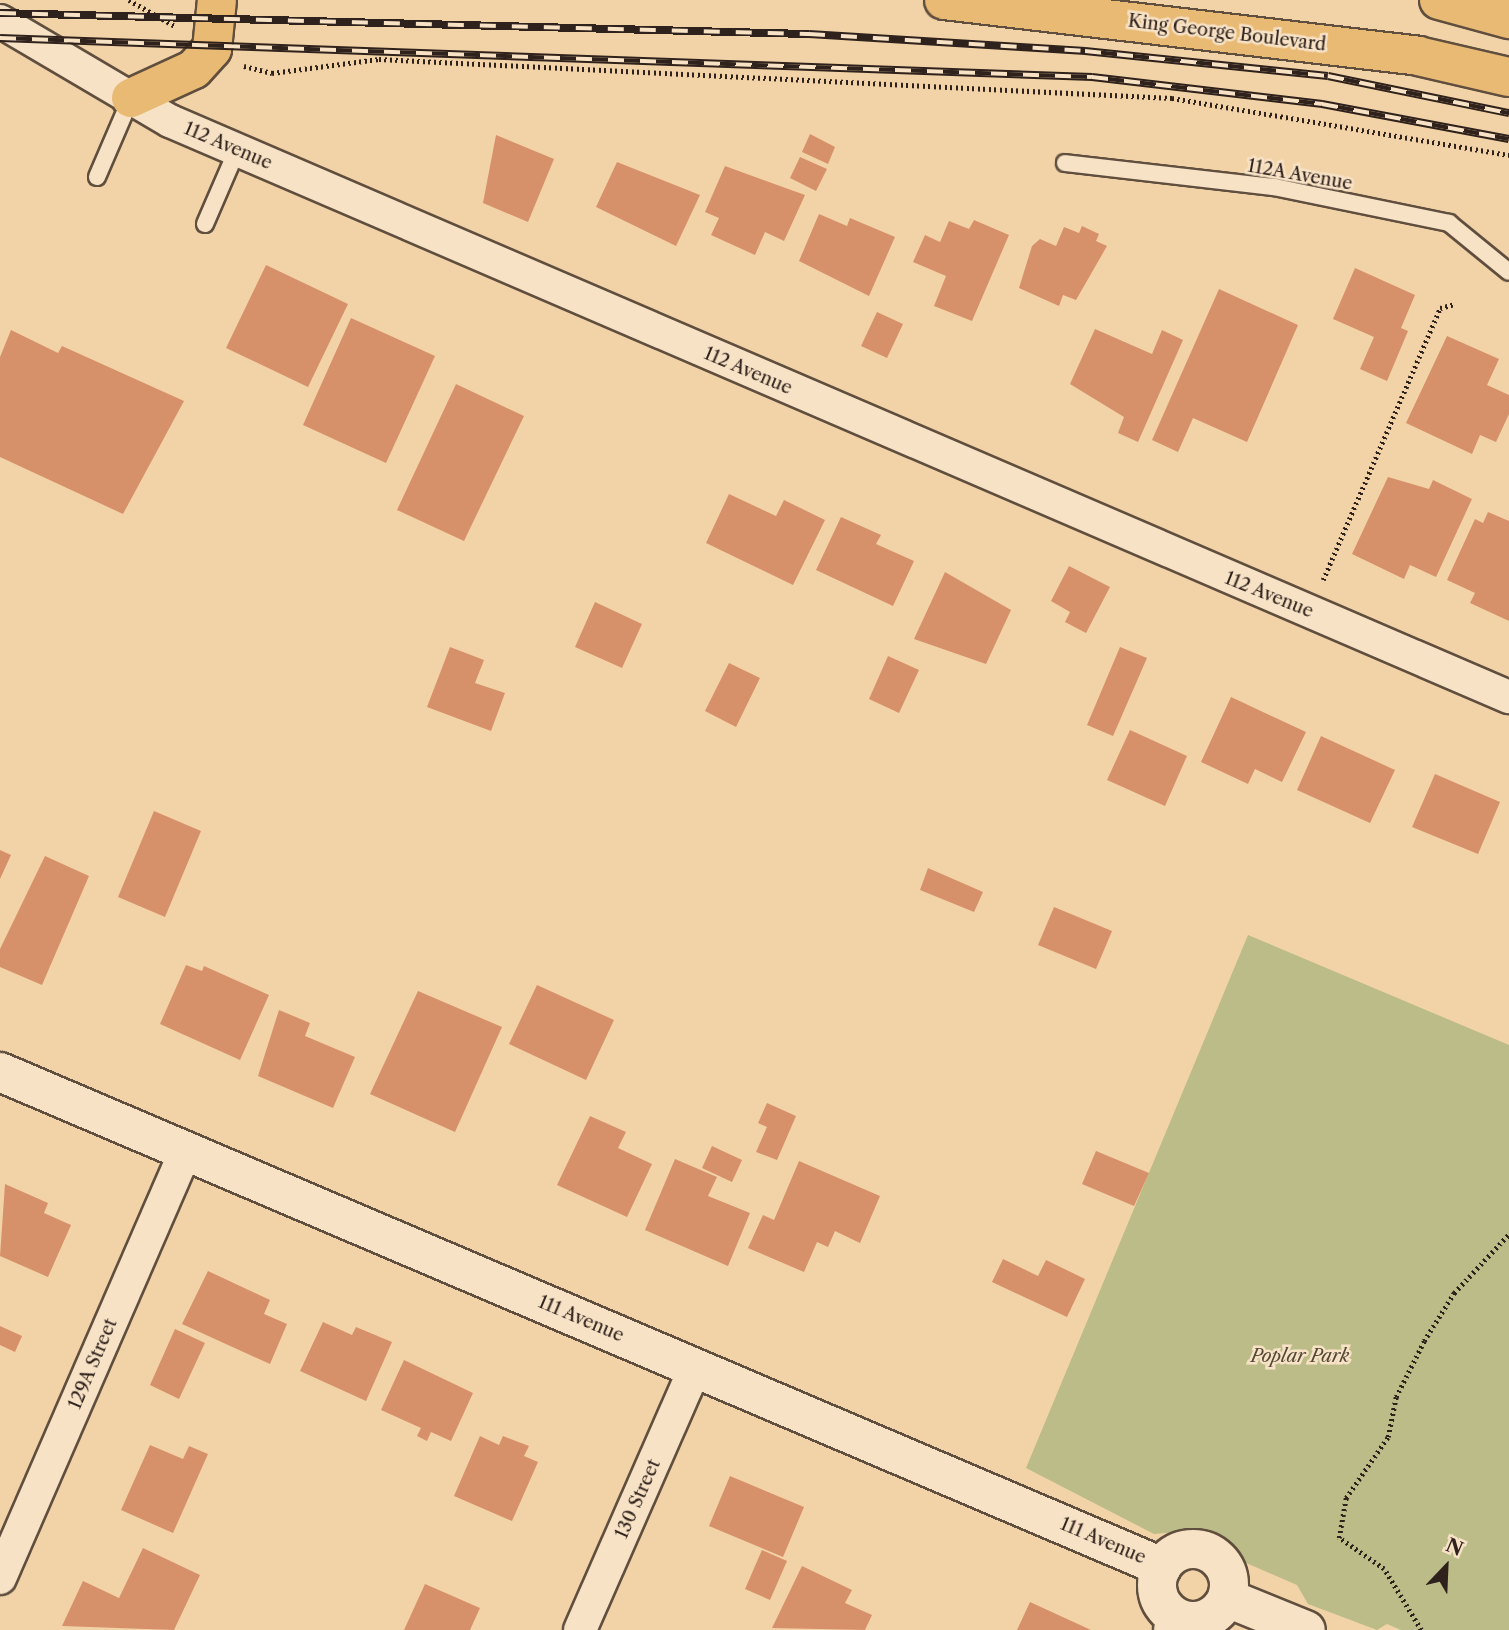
<!DOCTYPE html>
<html>
<head>
<meta charset="utf-8">
<style>
	body { margin:0 }
	#map { position:relative; width:1509px; height:1630px; overflow:hidden; background:#f2d3a7; font-family:"Libre Caslon Text",serif }
	div>[style] { position:absolute }
	.green>* { inset:0; background:#bbbc87 }
	.building>* { inset:0; background:#d7916a }
	.path>* { height:4.5px; margin-top:-2.25px; transform-origin:0; background:repeating-linear-gradient(90deg,#2f211b 0 2px,transparent 0 5.5px) }
	.roads { filter:drop-shadow(2px 0 #604e3e) drop-shadow(-2px 0 #604e3e) drop-shadow(0 2px #604e3e) drop-shadow(0 -2px #604e3e) }
	.service>* { height:16px; margin:-8px; padding:0 8px; transform-origin:8px; border-radius:8px; background:#f7e2c6 }
	.minor>* { height:32px; margin:-16px; padding:0 16px; transform-origin:16px; border-radius:16px; background:#f7e2c6 }
	.tertiary>* { height:38px; margin:-19px; padding:0 19px; transform-origin:19px; border-radius:19px; background:#f7e2c6 }
	.tertiary>.ring { margin:-19px; padding:0; box-sizing:content-box; background:none; border:38px solid #f7e2c6; border-radius:50% }
	.primary>* { height:38px; margin:-19px; padding:0 19px; transform-origin:19px; border-radius:19px; background:#e9ba74 }
	.rail>* { height:8px; margin-top:-4px; transform-origin:0; background:repeating-linear-gradient(90deg,#f7e2c6 0 16px,#2f211b 0 32px); box-sizing:border-box; border-block:2px solid #2f211b }
	span { translate:-50% -50%; white-space:nowrap; text-align:center; line-height:1.15; -webkit-text-stroke:5px #f7e2c6; paint-order:stroke }
	.street-label { font-size:18px; color:#2f211b }
	.park-label { font-size:18px; color:#524836; font-style:italic }
	.north { position:absolute; left:1411px; top:1532px; width:70px; height:70px; -webkit-text-stroke:5px #f7e2c6; paint-order:stroke; rotate:23deg; font-size:19px; font-weight:700; line-height:28px; text-align:center; color:#2f211b }
	.north::after { content:''; display:block; margin:auto; width:24px; height:32px; background:#2f211b; clip-path:polygon(50% 0,100% 100%,50% 72%,0 100%) }
</style>
</head>
<body>
<div id="map">
	<div class="green">
		<div style="clip-path:polygon(1248px 935px,1509px 1045px,1509px 1630px,1401px 1630px,1387px 1624px,1377px 1630px,1308px 1604px,1297px 1585px,1175px 1532px,1154px 1534px,1026px 1468px)"></div>
	</div>
	<div class="building">
		<div style="clip-path:polygon(810px 134px,835px 147px,828px 164px,802px 152px)"></div>
		<div style="clip-path:polygon(496px 135px,554px 159px,528px 222px,483px 203px)"></div>
		<div style="clip-path:polygon(800px 157px,827px 169px,816px 191px,790px 178px)"></div>
		<div style="clip-path:polygon(617px 162px,700px 195px,676px 246px,596px 207px)"></div>
		<div style="clip-path:polygon(725px 166px,805px 195px,784px 241px,765px 232px,755px 255px,711px 235px,719px 218px,705px 212px)"></div>
		<div style="clip-path:polygon(819px 214px,847px 226px,850px 218px,895px 237px,869px 296px,799px 261px)"></div>
		<div style="clip-path:polygon(974px 220px,1009px 235px,972px 321px,934px 306px,946px 276px,913px 262px,925px 235px,940px 242px,949px 221px,969px 229px)"></div>
		<div style="clip-path:polygon(1082px 226px,1099px 234px,1096px 241px,1107px 246px,1076px 300px,1063px 295px,1059px 306px,1019px 288px,1032px 246px,1040px 239px,1056px 246px,1064px 227px,1079px 233px)"></div>
		<div style="clip-path:polygon(266px 265px,348px 304px,308px 387px,226px 348px)"></div>
		<div style="clip-path:polygon(1355px 268px,1415px 295px,1401px 328px,1408px 331px,1387px 381px,1360px 369px,1374px 337px,1333px 319px)"></div>
		<div style="clip-path:polygon(1219px 289px,1298px 325px,1247px 442px,1193px 418px,1178px 452px,1152px 440px)"></div>
		<div style="clip-path:polygon(877px 312px,903px 324px,887px 358px,861px 346px)"></div>
		<div style="clip-path:polygon(351px 318px,435px 356px,386px 463px,303px 425px)"></div>
		<div style="clip-path:polygon(1095px 329px,1152px 354px,1162px 330px,1183px 340px,1138px 442px,1118px 433px,1124px 417px,1070px 384px)"></div>
		<div style="clip-path:polygon(11px 330px,58px 353px,62px 346px,184px 401px,123px 514px,0 457px,0 357px)"></div>
		<div style="clip-path:polygon(1447px 336px,1499px 359px,1487px 385px,1509px 395px,1509px 414px,1496px 442px,1480px 435px,1472px 454px,1406px 423px)"></div>
		<div style="clip-path:polygon(456px 384px,524px 416px,464px 541px,397px 510px)"></div>
		<div style="clip-path:polygon(1388px 477px,1429px 489px,1433px 480px,1472px 499px,1436px 577px,1410px 565px,1404px 579px,1352px 554px)"></div>
		<div style="clip-path:polygon(729px 494px,776px 516px,784px 500px,825px 520px,793px 585px,706px 543px)"></div>
		<div style="clip-path:polygon(1488px 512px,1509px 521px,1509px 621px,1470px 603px,1475px 593px,1447px 580px,1475px 519px,1483px 523px)"></div>
		<div style="clip-path:polygon(841px 517px,881px 535px,876px 544px,914px 561px,893px 606px,816px 570px)"></div>
		<div style="clip-path:polygon(1069px 566px,1110px 587px,1086px 633px,1065px 622px,1070px 612px,1051px 601px)"></div>
		<div style="clip-path:polygon(945px 572px,1011px 610px,986px 664px,914px 639px)"></div>
		<div style="clip-path:polygon(595px 602px,642px 624px,622px 668px,575px 647px)"></div>
		<div style="clip-path:polygon(450px 647px,484px 660px,475px 683px,505px 693px,491px 731px,427px 707px)"></div>
		<div style="clip-path:polygon(1120px 647px,1147px 658px,1113px 736px,1087px 725px)"></div>
		<div style="clip-path:polygon(888px 656px,919px 670px,899px 713px,869px 699px)"></div>
		<div style="clip-path:polygon(729px 663px,760px 678px,736px 727px,705px 711px)"></div>
		<div style="clip-path:polygon(1231px 697px,1306px 732px,1282px 782px,1255px 769px,1248px 784px,1201px 762px)"></div>
		<div style="clip-path:polygon(1130px 730px,1187px 756px,1165px 806px,1107px 780px)"></div>
		<div style="clip-path:polygon(1321px 736px,1395px 770px,1370px 823px,1297px 790px)"></div>
		<div style="clip-path:polygon(1435px 774px,1500px 802px,1478px 854px,1412px 827px)"></div>
		<div style="clip-path:polygon(154px 811px,201px 831px,165px 917px,118px 897px)"></div>
		<div style="clip-path:polygon(0 850px,11px 855px,0 879px)"></div>
		<div style="clip-path:polygon(45px 856px,89px 876px,42px 985px,0 967px,0 949px)"></div>
		<div style="clip-path:polygon(928px 868px,983px 892px,974px 912px,920px 890px)"></div>
		<div style="clip-path:polygon(1054px 907px,1112px 931px,1096px 969px,1038px 945px)"></div>
		<div style="clip-path:polygon(186px 965px,202px 971px,204px 966px,269px 995px,240px 1060px,160px 1024px)"></div>
		<div style="clip-path:polygon(537px 985px,614px 1020px,586px 1080px,509px 1044px)"></div>
		<div style="clip-path:polygon(418px 991px,502px 1027px,455px 1132px,370px 1094px)"></div>
		<div style="clip-path:polygon(279px 1010px,310px 1023px,305px 1036px,355px 1057px,333px 1108px,258px 1076px)"></div>
		<div style="clip-path:polygon(767px 1103px,796px 1116px,777px 1160px,756px 1152px,767px 1127px,758px 1123px)"></div>
		<div style="clip-path:polygon(590px 1116px,626px 1132px,618px 1148px,652px 1164px,627px 1217px,557px 1185px)"></div>
		<div style="clip-path:polygon(712px 1146px,742px 1160px,732px 1182px,702px 1168px)"></div>
		<div style="clip-path:polygon(1096px 1151px,1149px 1173px,1134px 1206px,1082px 1184px)"></div>
		<div style="clip-path:polygon(675px 1159px,717px 1177px,708px 1196px,750px 1213px,728px 1266px,645px 1230px)"></div>
		<div style="clip-path:polygon(799px 1161px,880px 1196px,860px 1243px,835px 1231px,828px 1247px,817px 1242px,804px 1272px,748px 1248px,763px 1215px,774px 1220px)"></div>
		<div style="clip-path:polygon(5px 1184px,48px 1203px,44px 1213px,71px 1225px,48px 1277px,0 1256px)"></div>
		<div style="clip-path:polygon(1003px 1259px,1038px 1276px,1046px 1260px,1085px 1279px,1067px 1317px,992px 1282px)"></div>
		<div style="clip-path:polygon(208px 1271px,270px 1300px,264px 1314px,287px 1324px,270px 1364px,182px 1324px)"></div>
		<div style="clip-path:polygon(323px 1322px,352px 1335px,356px 1327px,392px 1342px,366px 1401px,300px 1371px)"></div>
		<div style="clip-path:polygon(0 1326px,22px 1336px,15px 1352px,0 1345px)"></div>
		<div style="clip-path:polygon(175px 1329px,205px 1343px,179px 1399px,150px 1385px)"></div>
		<div style="clip-path:polygon(404px 1360px,473px 1393px,451px 1441px,431px 1432px,427px 1441px,417px 1436px,421px 1428px,381px 1410px)"></div>
		<div style="clip-path:polygon(480px 1436px,499px 1445px,503px 1436px,529px 1446px,524px 1456px,538px 1462px,512px 1521px,454px 1496px)"></div>
		<div style="clip-path:polygon(150px 1445px,183px 1459px,189px 1446px,208px 1454px,173px 1533px,121px 1510px)"></div>
		<div style="clip-path:polygon(730px 1476px,804px 1507px,783px 1557px,709px 1526px)"></div>
		<div style="clip-path:polygon(143px 1548px,200px 1575px,174px 1630px,62px 1626px,83px 1581px,119px 1598px)"></div>
		<div style="clip-path:polygon(762px 1550px,787px 1561px,770px 1600px,745px 1589px)"></div>
		<div style="clip-path:polygon(802px 1566px,852px 1590px,845px 1603px,872px 1615px,865px 1630px,772px 1628px)"></div>
		<div style="clip-path:polygon(425px 1584px,480px 1608px,470px 1630px,404px 1630px)"></div>
		<div style="clip-path:polygon(1030px 1602px,1091px 1630px,1017px 1630px)"></div>
	</div>
	<div class="path">
		<div style="left:129px;top:0;width:53px;rotate:29.5deg"></div>
		<div style="left:244px;top:66px;width:29px;rotate:14deg"></div>
		<div style="left:272px;top:73px;width:108px;rotate:-7.5deg"></div>
		<div style="left:379px;top:59px;width:794px;rotate:2.82deg"></div>
		<div style="left:1172px;top:98px;width:342px;rotate:9.6deg"></div>
		<div style="left:1323px;top:580px;width:296px;rotate:-66.7deg"></div>
		<div style="left:1440px;top:308px;width:16px;rotate:-15deg"></div>
		<div style="left:1421px;top:1630px;width:71px;rotate:-121.2deg"></div>
		<div style="left:1384px;top:1569px;width:55px;rotate:-145.4deg"></div>
		<div style="left:1339px;top:1538px;width:41px;rotate:-80.1deg"></div>
		<div style="left:1346px;top:1498px;width:74px;rotate:-55.5deg"></div>
		<div style="left:1388px;top:1437px;width:41px;rotate:-78.7deg"></div>
		<div style="left:1396px;top:1397px;width:63px;rotate:-63.4deg"></div>
		<div style="left:1424px;top:1341px;width:57px;rotate:-58deg"></div>
		<div style="left:1454px;top:1293px;width:81px;rotate:-47deg"></div>
	</div>
	<div class="roads">
		<div class="service">
			<div style="left:1065px;top:163px;width:210px;rotate:6.6deg"></div>
			<div style="left:1274px;top:187px;width:179px;rotate:11.6deg"></div>
			<div style="left:1449px;top:223px;width:77px;rotate:39.2deg"></div>
			<div style="left:97px;top:177px;width:86px;rotate:-66.7deg"></div>
			<div style="left:205px;top:224px;width:81px;rotate:-66.6deg"></div>
		</div>
		<div class="minor">
			<div style="left:0;top:21px;width:197px;rotate:30.5deg"></div>
			<div style="left:170px;top:121px;width:1458px;rotate:23.28deg"></div>
			<div style="left:0;top:1578px;width:466px;rotate:-66.5deg"></div>
			<div style="left:580px;top:1630px;width:286px;rotate:-66.3deg"></div>
			<div style="left:1170px;top:1630px;width:14px;rotate:-65deg"></div>
		</div>
		<div class="tertiary">
			<div style="left:0;top:1072px;width:1263px;rotate:23.07deg"></div>
			<div class="ring" style="left:1157px;top:1549px;width:34px;height:34px"></div>
			<div style="left:1227px;top:1598px;width:85px;rotate:22.1deg"></div>
		</div>
		<div class="primary">
			<div style="left:944px;top:0;width:477px;rotate:6.7deg"></div>
			<div style="left:1418px;top:56px;width:93px;rotate:13deg"></div>
			<div style="left:1439px;top:0;width:73px;rotate:15.2deg"></div>
			<div style="left:131px;top:98px;width:69px;rotate:-24.7deg"></div>
			<div style="left:194px;top:69px;width:27px;rotate:-48deg"></div>
			<div style="left:212px;top:49px;width:49px;rotate:-84.2deg"></div>
		</div>
	</div>
	<div class="rail">
		<div style="left:0;top:13px;width:809px;rotate:1.49deg"></div>
		<div style="left:809px;top:34px;width:277px;rotate:3.5deg"></div>
		<div style="left:1085px;top:51px;width:244px;rotate:5.9deg"></div>
		<div style="left:1328px;top:76px;width:185px;rotate:11.6deg"></div>
		<div style="left:0;top:38px;width:1093px;rotate:2.05deg"></div>
		<div style="left:1092px;top:77px;width:232px;rotate:6.7deg"></div>
		<div style="left:1322px;top:104px;width:190px;rotate:10.6deg"></div>
	</div>
	<div class="street-label">
		<span style="left:1227px;top:33px;rotate:7deg">King George Boulevard</span>
		<span style="left:228px;top:146px;rotate:23deg">112 Avenue</span>
		<span style="left:1300px;top:175px;rotate:10deg">112A Avenue</span>
		<span style="left:748px;top:371px;rotate:23deg">112 Avenue</span>
		<span style="left:1269px;top:595px;rotate:22deg">112 Avenue</span>
		<span style="left:581px;top:1319px;rotate:23deg">111 Avenue</span>
		<span style="left:93px;top:1364px;rotate:-67deg">129A Street</span>
		<span style="left:638px;top:1499px;rotate:-66deg">130 Street</span>
		<span style="left:1103px;top:1541px;rotate:23deg">111 Avenue</span>
	</div>
	<div class="park-label">
		<span style="left:1300px;top:1356px">Poplar Park</span>
	</div>
	<div class="north">N</div>
</div>
</body>
</html>
